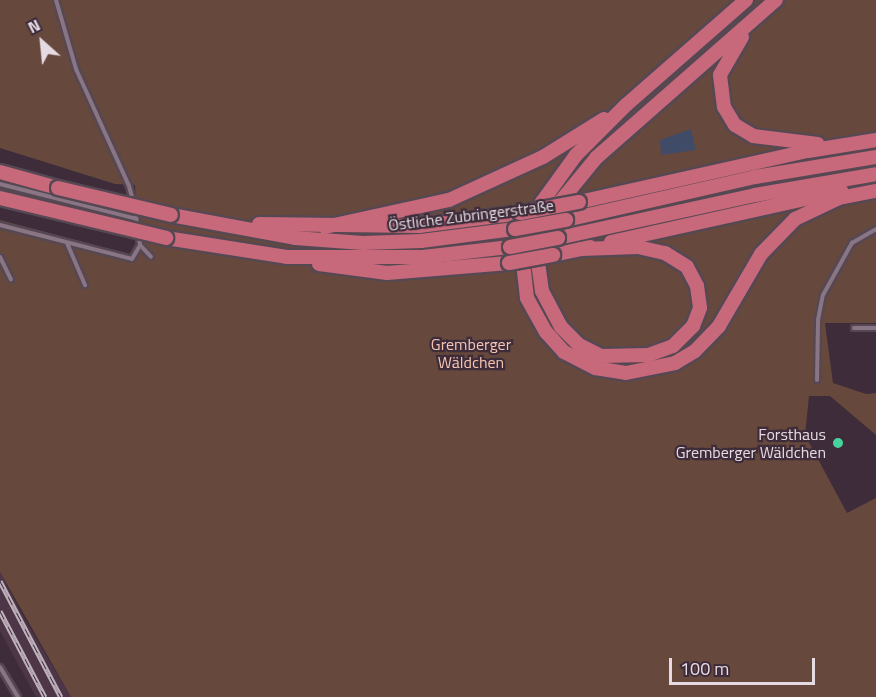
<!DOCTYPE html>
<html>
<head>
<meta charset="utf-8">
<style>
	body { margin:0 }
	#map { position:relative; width:876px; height:697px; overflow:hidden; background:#3e2c3a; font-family:"Titillium Web",sans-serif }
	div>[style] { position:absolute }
	.built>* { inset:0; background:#4c3647 }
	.green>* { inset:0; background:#66483c }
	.water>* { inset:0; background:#404c67 }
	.roads { filter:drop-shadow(2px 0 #564853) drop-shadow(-2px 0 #564853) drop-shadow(0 2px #564853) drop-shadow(0 -2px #564853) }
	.service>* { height:4px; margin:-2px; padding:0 2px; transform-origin:2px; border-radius:2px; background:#897584 }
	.motorway>* { height:14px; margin:-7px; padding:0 7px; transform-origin:7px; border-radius:7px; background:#c8687b }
	.rail>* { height:5px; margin-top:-2.5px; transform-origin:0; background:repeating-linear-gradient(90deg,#3e2c3a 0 9px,#bfb2bc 0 18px); box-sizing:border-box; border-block:2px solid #bfb2bc }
	.bridges { filter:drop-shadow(2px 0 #564853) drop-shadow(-2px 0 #564853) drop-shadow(0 2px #564853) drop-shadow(0 -2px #564853) }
	.motorway-bridge>* { height:14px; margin:-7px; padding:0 7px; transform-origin:7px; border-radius:7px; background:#c8687b }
	.dots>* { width:16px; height:16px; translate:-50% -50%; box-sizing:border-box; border:3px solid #3e2c3a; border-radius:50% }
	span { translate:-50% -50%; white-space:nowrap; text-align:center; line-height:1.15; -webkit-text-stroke:4.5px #3e2c3a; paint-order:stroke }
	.street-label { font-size:16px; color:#e6dbe3 }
	.park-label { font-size:16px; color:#f7c6b2 }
	.poi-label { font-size:16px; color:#e6dbe3 }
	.right { translate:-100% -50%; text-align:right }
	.north { position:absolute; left:12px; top:12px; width:60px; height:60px; -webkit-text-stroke:4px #3e2c3a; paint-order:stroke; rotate:333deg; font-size:16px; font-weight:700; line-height:24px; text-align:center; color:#e6dbe3 }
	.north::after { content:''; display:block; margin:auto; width:21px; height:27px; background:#e6dbe3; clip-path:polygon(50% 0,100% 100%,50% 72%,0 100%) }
	.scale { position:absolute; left:669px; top:658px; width:146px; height:27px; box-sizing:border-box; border:3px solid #e6dbe3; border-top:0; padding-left:8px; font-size:18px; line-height:21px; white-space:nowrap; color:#e6dbe3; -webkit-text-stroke:4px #3e2c3a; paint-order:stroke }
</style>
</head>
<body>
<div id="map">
	<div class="built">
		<div style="clip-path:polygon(0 572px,25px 620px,71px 697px,36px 697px,0 631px)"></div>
	</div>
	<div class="green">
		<div style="clip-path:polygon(0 0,876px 0,876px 323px,825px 323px,833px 383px,866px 394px,876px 393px,876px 435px,830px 396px,809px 396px,805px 435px,847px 513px,876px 498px,876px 697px,71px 697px,0 572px,0 220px,139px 257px,135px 185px,115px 184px,0 148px)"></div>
	</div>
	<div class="water">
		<div style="clip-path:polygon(691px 129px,696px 150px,661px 155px,660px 140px)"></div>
	</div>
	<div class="roads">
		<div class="service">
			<div style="left:56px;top:0;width:72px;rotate:73.8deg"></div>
			<div style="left:76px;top:69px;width:128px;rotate:65.6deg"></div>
			<div style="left:129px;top:186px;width:16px;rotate:75deg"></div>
			<div style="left:0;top:184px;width:141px;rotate:14.3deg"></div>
			<div style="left:134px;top:209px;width:19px;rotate:78deg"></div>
			<div style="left:0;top:225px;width:136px;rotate:14.4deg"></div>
			<div style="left:132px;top:259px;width:16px;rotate:-60deg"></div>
			<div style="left:139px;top:235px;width:10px;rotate:84deg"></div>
			<div style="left:140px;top:245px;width:16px;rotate:47deg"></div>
			<div style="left:67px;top:243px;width:46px;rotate:66.8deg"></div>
			<div style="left:0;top:257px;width:25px;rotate:64deg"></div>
			<div style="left:854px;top:328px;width:22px"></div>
			<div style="left:817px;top:380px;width:60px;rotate:-89deg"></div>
			<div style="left:818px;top:320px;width:25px;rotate:-79deg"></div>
			<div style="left:823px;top:295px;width:60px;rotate:-60.9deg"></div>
			<div style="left:852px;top:243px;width:28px;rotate:-30deg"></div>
			<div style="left:0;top:667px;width:35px;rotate:59deg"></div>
		</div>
		<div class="motorway">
			<div style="left:746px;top:0;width:159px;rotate:138.8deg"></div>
			<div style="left:626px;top:105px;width:71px;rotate:135deg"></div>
			<div style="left:576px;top:155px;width:58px;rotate:125.9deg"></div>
			<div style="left:542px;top:202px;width:37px;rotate:117deg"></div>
			<div style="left:525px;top:235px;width:19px;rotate:99deg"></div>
			<div style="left:522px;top:254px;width:44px;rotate:83.5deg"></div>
			<div style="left:527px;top:298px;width:39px;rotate:61deg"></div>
			<div style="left:546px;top:332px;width:27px;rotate:48deg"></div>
			<div style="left:564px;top:352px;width:35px;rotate:27deg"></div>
			<div style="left:595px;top:368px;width:31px;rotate:9deg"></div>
			<div style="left:626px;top:373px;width:50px;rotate:-11.5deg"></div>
			<div style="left:675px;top:363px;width:23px;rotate:-31deg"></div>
			<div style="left:695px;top:351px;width:35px;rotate:-46deg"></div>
			<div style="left:719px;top:326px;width:83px;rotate:-59.7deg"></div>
			<div style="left:761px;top:254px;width:49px;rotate:-45.8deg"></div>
			<div style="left:795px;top:219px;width:49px;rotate:-25.5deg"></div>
			<div style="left:839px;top:198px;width:38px;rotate:-11deg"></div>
			<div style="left:742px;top:37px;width:44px;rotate:120.1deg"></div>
			<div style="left:720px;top:75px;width:32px;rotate:83deg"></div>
			<div style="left:724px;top:107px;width:21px;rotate:59deg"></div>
			<div style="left:735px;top:125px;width:21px;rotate:31deg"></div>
			<div style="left:753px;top:136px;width:65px;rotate:7deg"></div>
			<div style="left:0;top:172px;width:60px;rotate:15.4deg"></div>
			<div style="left:579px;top:202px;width:235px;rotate:-12.6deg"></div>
			<div style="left:808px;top:151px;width:69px;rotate:-9.2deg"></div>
			<div style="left:171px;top:215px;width:126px;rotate:10.5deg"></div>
			<div style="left:295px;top:238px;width:68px;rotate:4.2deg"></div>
			<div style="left:363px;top:243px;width:58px;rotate:-2deg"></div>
			<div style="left:421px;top:241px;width:95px;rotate:-7.3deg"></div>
			<div style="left:566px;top:220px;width:194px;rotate:-12.8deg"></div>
			<div style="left:755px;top:177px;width:123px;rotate:-9.4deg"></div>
			<div style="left:259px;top:224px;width:160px;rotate:0.7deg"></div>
			<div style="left:419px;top:226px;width:102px;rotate:-7.3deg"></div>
			<div style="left:325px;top:227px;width:127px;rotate:-12.3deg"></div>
			<div style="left:449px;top:200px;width:103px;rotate:-24.6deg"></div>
			<div style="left:543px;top:157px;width:72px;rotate:-31.9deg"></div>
			<div style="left:166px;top:238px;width:122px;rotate:8.9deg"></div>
			<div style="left:287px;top:257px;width:136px"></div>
			<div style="left:423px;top:257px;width:88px;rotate:-6.6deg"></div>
			<div style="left:558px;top:238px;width:202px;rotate:-12.3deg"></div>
			<div style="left:755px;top:195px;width:123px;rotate:-9.8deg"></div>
			<div style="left:611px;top:242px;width:236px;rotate:-12.5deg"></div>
			<div style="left:581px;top:249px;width:57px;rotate:-2deg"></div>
			<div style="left:638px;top:247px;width:28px;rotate:13deg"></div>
			<div style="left:665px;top:253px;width:26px;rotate:32deg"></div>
			<div style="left:687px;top:267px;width:21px;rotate:62deg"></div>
			<div style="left:697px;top:286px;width:22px;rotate:82deg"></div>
			<div style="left:700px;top:308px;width:19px;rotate:111deg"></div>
			<div style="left:693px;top:326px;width:28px;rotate:135deg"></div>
			<div style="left:673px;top:346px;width:27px;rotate:160deg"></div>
			<div style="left:648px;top:355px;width:47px;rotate:178.8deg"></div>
			<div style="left:601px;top:356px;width:25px;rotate:-153deg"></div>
			<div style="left:579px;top:345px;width:25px;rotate:-135deg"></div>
			<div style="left:561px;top:327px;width:41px;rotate:-117.8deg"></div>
			<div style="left:542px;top:291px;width:37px;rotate:-98deg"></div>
			<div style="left:537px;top:254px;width:57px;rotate:-66.1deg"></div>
			<div style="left:560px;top:202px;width:58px;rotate:-50.6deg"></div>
			<div style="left:597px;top:157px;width:238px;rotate:-41.3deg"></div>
			<div style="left:553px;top:255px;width:38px;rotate:-12deg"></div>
			<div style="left:319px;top:264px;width:69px;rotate:7.5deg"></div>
			<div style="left:387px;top:273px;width:122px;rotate:-4.7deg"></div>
		</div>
	</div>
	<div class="rail">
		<div style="left:0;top:581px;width:131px;rotate:62.3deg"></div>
		<div style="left:0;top:611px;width:97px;rotate:62.4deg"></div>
	</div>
	<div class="bridges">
		<div class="motorway-bridge">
			<div style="left:58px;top:188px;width:116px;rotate:13.4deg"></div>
			<div style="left:0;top:198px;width:171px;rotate:13.5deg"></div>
			<div style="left:520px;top:213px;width:60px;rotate:-10.6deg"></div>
			<div style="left:515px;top:229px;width:52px;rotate:-10deg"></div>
			<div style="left:510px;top:247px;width:49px;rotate:-10.6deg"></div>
			<div style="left:509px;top:263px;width:45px;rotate:-10.3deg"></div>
		</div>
	</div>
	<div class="dots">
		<div style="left:838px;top:443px;background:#46d49e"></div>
	</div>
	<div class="street-label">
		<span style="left:471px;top:215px;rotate:-7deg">Östliche Zubringerstraße</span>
	</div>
	<div class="park-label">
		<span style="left:471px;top:353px">Gremberger<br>Wäldchen</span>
	</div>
	<div class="poi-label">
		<span class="right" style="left:826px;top:443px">Forsthaus<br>Gremberger Wäldchen</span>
	</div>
	<div class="north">N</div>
	<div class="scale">100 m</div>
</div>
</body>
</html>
